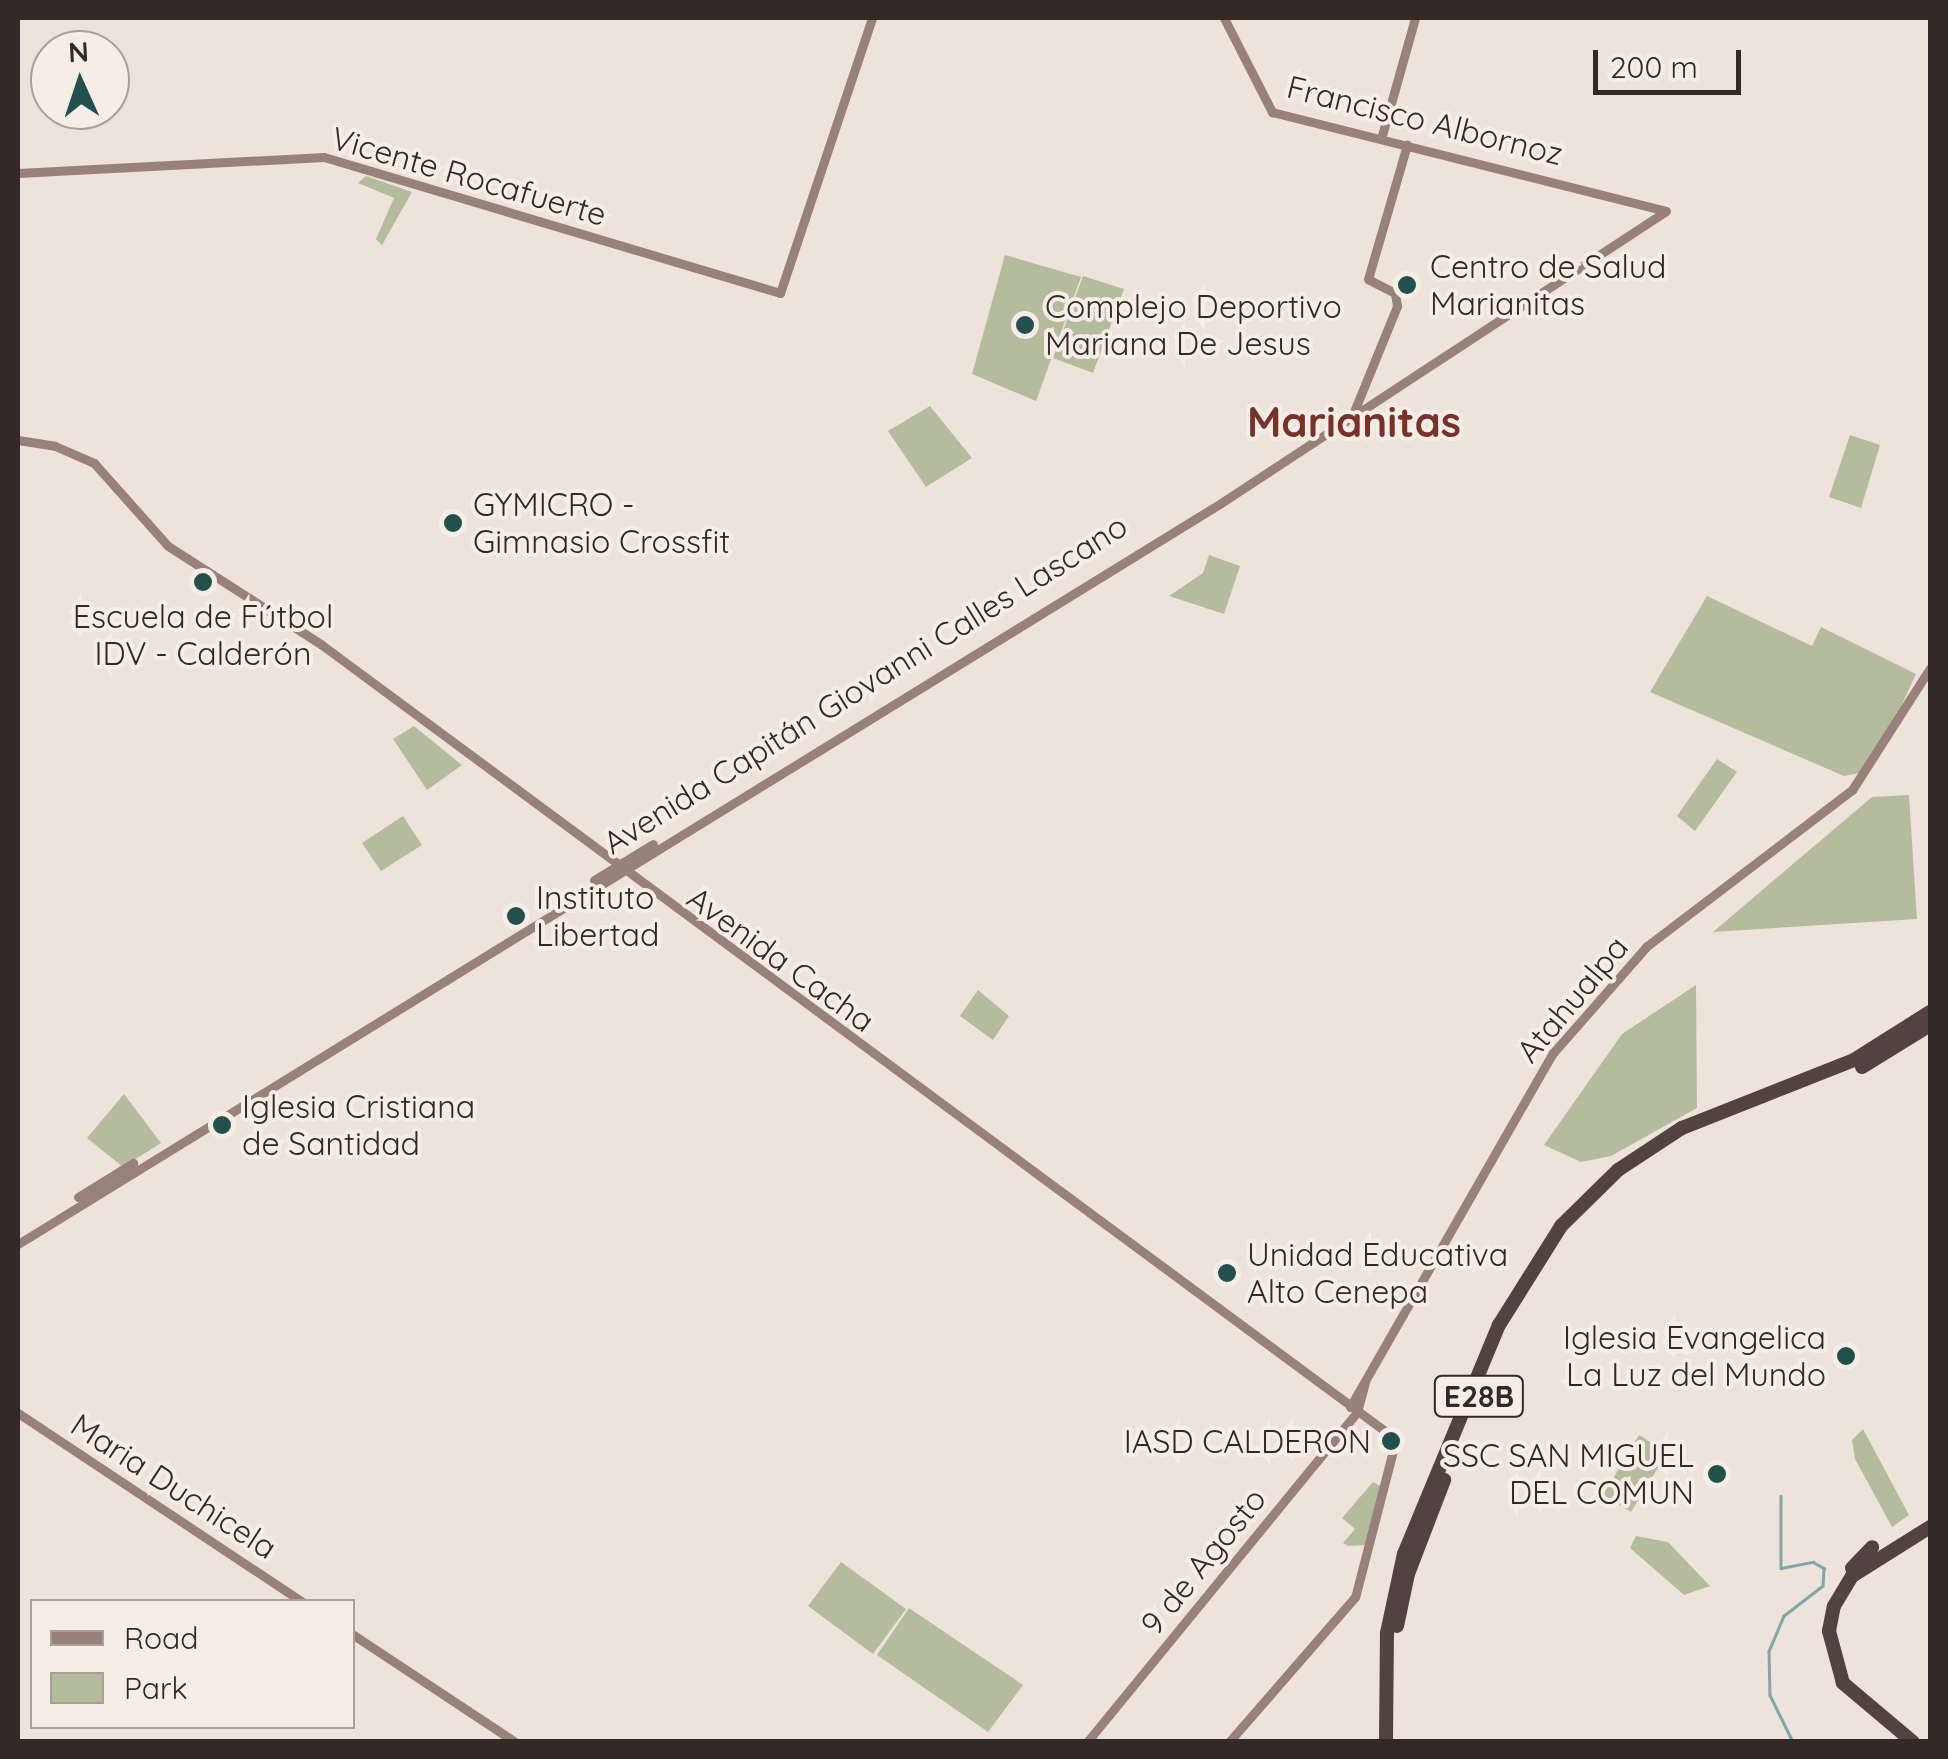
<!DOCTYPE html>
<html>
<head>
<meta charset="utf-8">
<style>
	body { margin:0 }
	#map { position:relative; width:1948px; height:1759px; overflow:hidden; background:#eee3db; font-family:Quicksand,sans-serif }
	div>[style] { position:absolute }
	.green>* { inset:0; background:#b5bc9d }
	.stream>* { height:2.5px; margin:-1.25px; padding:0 1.25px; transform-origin:1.25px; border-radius:1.25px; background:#7da8a4 }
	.secondary>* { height:9px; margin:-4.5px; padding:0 4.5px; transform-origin:4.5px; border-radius:4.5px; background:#98817a }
	.highway>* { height:14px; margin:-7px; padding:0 7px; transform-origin:7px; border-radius:7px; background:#534340 }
	.dots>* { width:28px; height:28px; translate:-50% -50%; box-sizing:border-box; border:5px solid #f7ede7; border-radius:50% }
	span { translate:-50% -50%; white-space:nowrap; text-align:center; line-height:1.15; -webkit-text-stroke:8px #f7ede7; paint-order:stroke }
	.shield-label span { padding:2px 8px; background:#f7ede7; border:2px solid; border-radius:8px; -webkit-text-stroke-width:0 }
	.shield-label { font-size:30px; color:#332a28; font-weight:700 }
	.street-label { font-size:32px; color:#332a28 }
	.poi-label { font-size:32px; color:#332a28 }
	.left { translate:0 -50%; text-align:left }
	.right { translate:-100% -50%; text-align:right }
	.district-label { font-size:42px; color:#79322a; font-weight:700 }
	.frame { position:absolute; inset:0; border:20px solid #332a28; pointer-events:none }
	.legend { position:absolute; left:30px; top:1599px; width:325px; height:130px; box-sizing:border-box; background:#f7ede7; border:2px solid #a99f9b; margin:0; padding:12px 18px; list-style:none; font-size:30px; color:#332a28 }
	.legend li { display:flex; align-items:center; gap:20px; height:50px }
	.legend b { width:50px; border:2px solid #a99f9b }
	.north { position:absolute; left:30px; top:30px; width:100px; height:100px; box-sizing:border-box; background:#f7ede7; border:2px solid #a99f9b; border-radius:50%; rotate:357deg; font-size:28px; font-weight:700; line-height:40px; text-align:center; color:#332a28 }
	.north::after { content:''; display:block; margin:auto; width:35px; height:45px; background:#22504d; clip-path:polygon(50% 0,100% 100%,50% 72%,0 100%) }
	.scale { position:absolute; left:1593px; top:50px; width:148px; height:45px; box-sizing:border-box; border:5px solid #332a28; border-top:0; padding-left:12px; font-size:30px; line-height:35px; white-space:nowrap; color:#332a28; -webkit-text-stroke:8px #f7ede7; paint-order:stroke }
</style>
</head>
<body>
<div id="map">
	<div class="green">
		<div style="clip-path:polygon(366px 176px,412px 192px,382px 245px,376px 239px,394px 198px,358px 183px)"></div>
		<div style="clip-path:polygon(1005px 255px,1081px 277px,1036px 401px,972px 374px)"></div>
		<div style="clip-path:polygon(1083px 276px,1124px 289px,1093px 373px,1053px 358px)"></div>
		<div style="clip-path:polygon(930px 406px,972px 458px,926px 487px,888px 431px)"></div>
		<div style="clip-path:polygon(1850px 435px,1880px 445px,1861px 508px,1829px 497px)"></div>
		<div style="clip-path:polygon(1209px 555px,1240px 566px,1224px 614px,1169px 596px,1203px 573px)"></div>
		<div style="clip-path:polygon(1707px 596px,1812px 646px,1821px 627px,1916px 674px,1881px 750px,1860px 773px,1844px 776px,1650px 692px)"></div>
		<div style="clip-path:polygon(414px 726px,462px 765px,427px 790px,393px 739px)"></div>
		<div style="clip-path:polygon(1717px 759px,1737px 772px,1695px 831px,1677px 816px)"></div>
		<div style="clip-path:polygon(1909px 795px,1917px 919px,1713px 932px,1872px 797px)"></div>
		<div style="clip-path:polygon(403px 816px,422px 845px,381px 871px,362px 843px)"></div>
		<div style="clip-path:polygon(1696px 985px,1697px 1108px,1611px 1156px,1581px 1162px,1544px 1145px,1622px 1034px)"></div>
		<div style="clip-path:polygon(978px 990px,1009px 1016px,993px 1040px,960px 1016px)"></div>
		<div style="clip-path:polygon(124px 1094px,161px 1143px,123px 1167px,87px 1138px)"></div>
		<div style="clip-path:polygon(1863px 1429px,1909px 1515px,1892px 1527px,1855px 1459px,1852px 1440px)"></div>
		<div style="clip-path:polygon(1639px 1435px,1667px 1453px,1631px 1512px,1603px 1495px)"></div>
		<div style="clip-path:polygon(1373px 1482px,1384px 1488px,1366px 1545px,1348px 1546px,1343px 1543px,1355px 1529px,1342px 1518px)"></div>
		<div style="clip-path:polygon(1636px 1536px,1668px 1542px,1710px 1586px,1684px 1595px,1630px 1548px)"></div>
		<div style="clip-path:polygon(841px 1562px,906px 1609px,873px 1654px,808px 1606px)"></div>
		<div style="clip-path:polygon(909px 1608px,1023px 1685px,988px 1732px,877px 1655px)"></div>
	</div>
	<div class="stream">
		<div style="left:1781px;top:1496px;width:72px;rotate:90deg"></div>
		<div style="left:1781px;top:1568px;width:33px;rotate:-11deg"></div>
		<div style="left:1813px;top:1562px;width:13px;rotate:29deg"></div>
		<div style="left:1824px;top:1568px;width:18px;rotate:93deg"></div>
		<div style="left:1823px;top:1586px;width:49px;rotate:142.4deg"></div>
		<div style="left:1784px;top:1616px;width:38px;rotate:113deg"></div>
		<div style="left:1769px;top:1651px;width:44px;rotate:88.7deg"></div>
		<div style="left:1770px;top:1695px;width:52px;rotate:63.9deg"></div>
	</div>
	<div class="secondary">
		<div style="left:1224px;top:18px;width:106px;rotate:62.9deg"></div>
		<div style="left:1272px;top:112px;width:406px;rotate:14.1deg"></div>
		<div style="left:1381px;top:139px;width:126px;rotate:-74.3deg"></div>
		<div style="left:18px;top:173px;width:306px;rotate:-3deg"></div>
		<div style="left:324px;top:157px;width:476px;rotate:16.6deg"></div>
		<div style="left:780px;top:293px;width:290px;rotate:-71.5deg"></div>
		<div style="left:1353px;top:414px;width:117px;rotate:-67.8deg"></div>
		<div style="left:1397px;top:306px;width:13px;rotate:-99deg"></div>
		<div style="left:1395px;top:293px;width:30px;rotate:-153deg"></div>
		<div style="left:1368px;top:279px;width:140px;rotate:-73.8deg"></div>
		<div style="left:18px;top:440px;width:37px;rotate:9deg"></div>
		<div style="left:55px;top:446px;width:43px;rotate:23.6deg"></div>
		<div style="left:94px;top:463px;width:111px;rotate:48.3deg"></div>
		<div style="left:168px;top:546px;width:183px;rotate:32.7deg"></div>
		<div style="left:322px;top:645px;width:1336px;rotate:36.48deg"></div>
		<div style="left:1396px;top:1439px;width:163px;rotate:104.5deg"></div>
		<div style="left:1355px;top:1597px;width:192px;rotate:131deg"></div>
		<div style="left:594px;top:880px;width:69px;rotate:-31.4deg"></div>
		<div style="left:78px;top:1197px;width:65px;rotate:-31.7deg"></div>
		<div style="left:18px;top:1244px;width:1413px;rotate:-31.63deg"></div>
		<div style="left:1221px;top:503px;width:532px;rotate:-33.27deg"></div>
		<div style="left:1350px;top:1407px;width:408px;rotate:-60.2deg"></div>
		<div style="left:1553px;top:1053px;width:142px;rotate:-48.7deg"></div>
		<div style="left:1647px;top:946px;width:258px;rotate:-37.3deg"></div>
		<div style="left:1852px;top:790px;width:145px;rotate:-57.4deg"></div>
		<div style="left:18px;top:1413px;width:342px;rotate:33.6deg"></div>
		<div style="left:352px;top:1634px;width:196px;rotate:33.5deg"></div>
		<div style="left:1087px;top:1742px;width:426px;rotate:-50.7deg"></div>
		<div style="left:1357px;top:1412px;width:31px;rotate:-75deg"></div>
	</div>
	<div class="highway">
		<div style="left:1862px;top:1067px;width:80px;rotate:-31.7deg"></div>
		<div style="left:1852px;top:1568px;width:29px;rotate:-46deg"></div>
		<div style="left:1397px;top:1626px;width:53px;rotate:-78.1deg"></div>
		<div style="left:1408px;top:1574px;width:101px;rotate:-69deg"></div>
		<div style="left:1386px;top:1742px;width:109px;rotate:-89.5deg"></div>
		<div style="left:1387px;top:1633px;width:81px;rotate:-77.9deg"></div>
		<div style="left:1404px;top:1554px;width:248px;rotate:-67.5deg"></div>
		<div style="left:1499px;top:1325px;width:117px;rotate:-57.9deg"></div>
		<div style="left:1561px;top:1226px;width:80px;rotate:-44.5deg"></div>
		<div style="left:1618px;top:1170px;width:77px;rotate:-33.3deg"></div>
		<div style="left:1682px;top:1128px;width:185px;rotate:-21.6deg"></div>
		<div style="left:1854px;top:1060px;width:90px;rotate:-32.3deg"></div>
		<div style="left:1913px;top:1742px;width:92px;rotate:-139.9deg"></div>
		<div style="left:1843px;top:1683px;width:54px;rotate:-105.1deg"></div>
		<div style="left:1829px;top:1631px;width:25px;rotate:-79deg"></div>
		<div style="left:1834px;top:1606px;width:35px;rotate:-59deg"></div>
		<div style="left:1852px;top:1576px;width:92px;rotate:-32.1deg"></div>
	</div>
	<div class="dots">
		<div style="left:1407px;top:285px;background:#22504d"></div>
		<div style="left:1025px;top:325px;background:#22504d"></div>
		<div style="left:453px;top:523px;background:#22504d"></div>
		<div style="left:203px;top:582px;background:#22504d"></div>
		<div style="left:516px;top:916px;background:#22504d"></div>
		<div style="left:222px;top:1125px;background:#22504d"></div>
		<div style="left:1227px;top:1273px;background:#22504d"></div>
		<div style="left:1846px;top:1356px;background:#22504d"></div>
		<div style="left:1391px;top:1441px;background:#22504d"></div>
		<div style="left:1717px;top:1474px;background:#22504d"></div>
	</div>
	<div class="shield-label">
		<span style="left:1479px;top:1396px">E28B</span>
	</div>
	<div class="street-label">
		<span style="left:1425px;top:120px;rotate:14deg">Francisco Albornoz</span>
		<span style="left:469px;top:176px;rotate:16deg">Vicente Rocafuerte</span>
		<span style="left:865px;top:684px;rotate:-32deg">Avenida Capitán Giovanni Calles Lascano</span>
		<span style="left:781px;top:959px;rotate:36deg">Avenida Cacha</span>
		<span style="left:1572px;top:999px;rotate:-50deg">Atahualpa</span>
		<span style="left:174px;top:1486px;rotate:33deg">Maria Duchicela</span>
		<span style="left:1203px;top:1561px;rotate:-51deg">9 de Agosto</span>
	</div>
	<div class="poi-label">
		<span class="left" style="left:1430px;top:285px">Centro de Salud<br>Marianitas</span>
		<span class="left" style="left:1045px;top:325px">Complejo Deportivo<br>Mariana De Jesus</span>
		<span class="left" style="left:473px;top:523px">GYMICRO -<br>Gimnasio Crossfit</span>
		<span style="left:203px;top:635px">Escuela de Fútbol<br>IDV - Calderón</span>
		<span class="left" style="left:536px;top:916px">Instituto<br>Libertad</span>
		<span class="left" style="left:242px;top:1125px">Iglesia Cristiana<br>de Santidad</span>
		<span class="left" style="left:1247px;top:1273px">Unidad Educativa<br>Alto Cenepa</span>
		<span class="right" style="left:1826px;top:1356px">Iglesia Evangelica<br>La Luz del Mundo</span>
		<span class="right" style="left:1371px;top:1441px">IASD CALDERON</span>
		<span class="right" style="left:1694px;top:1474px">SSC SAN MIGUEL<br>DEL COMUN</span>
	</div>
	<div class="district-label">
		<span style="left:1354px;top:422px">Marianitas</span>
	</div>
	<div class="frame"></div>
	<ul class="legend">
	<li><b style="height:12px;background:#98817a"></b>Road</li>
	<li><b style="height:28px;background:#b5bc9d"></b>Park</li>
	</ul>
	<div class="north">N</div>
	<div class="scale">200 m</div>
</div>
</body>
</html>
